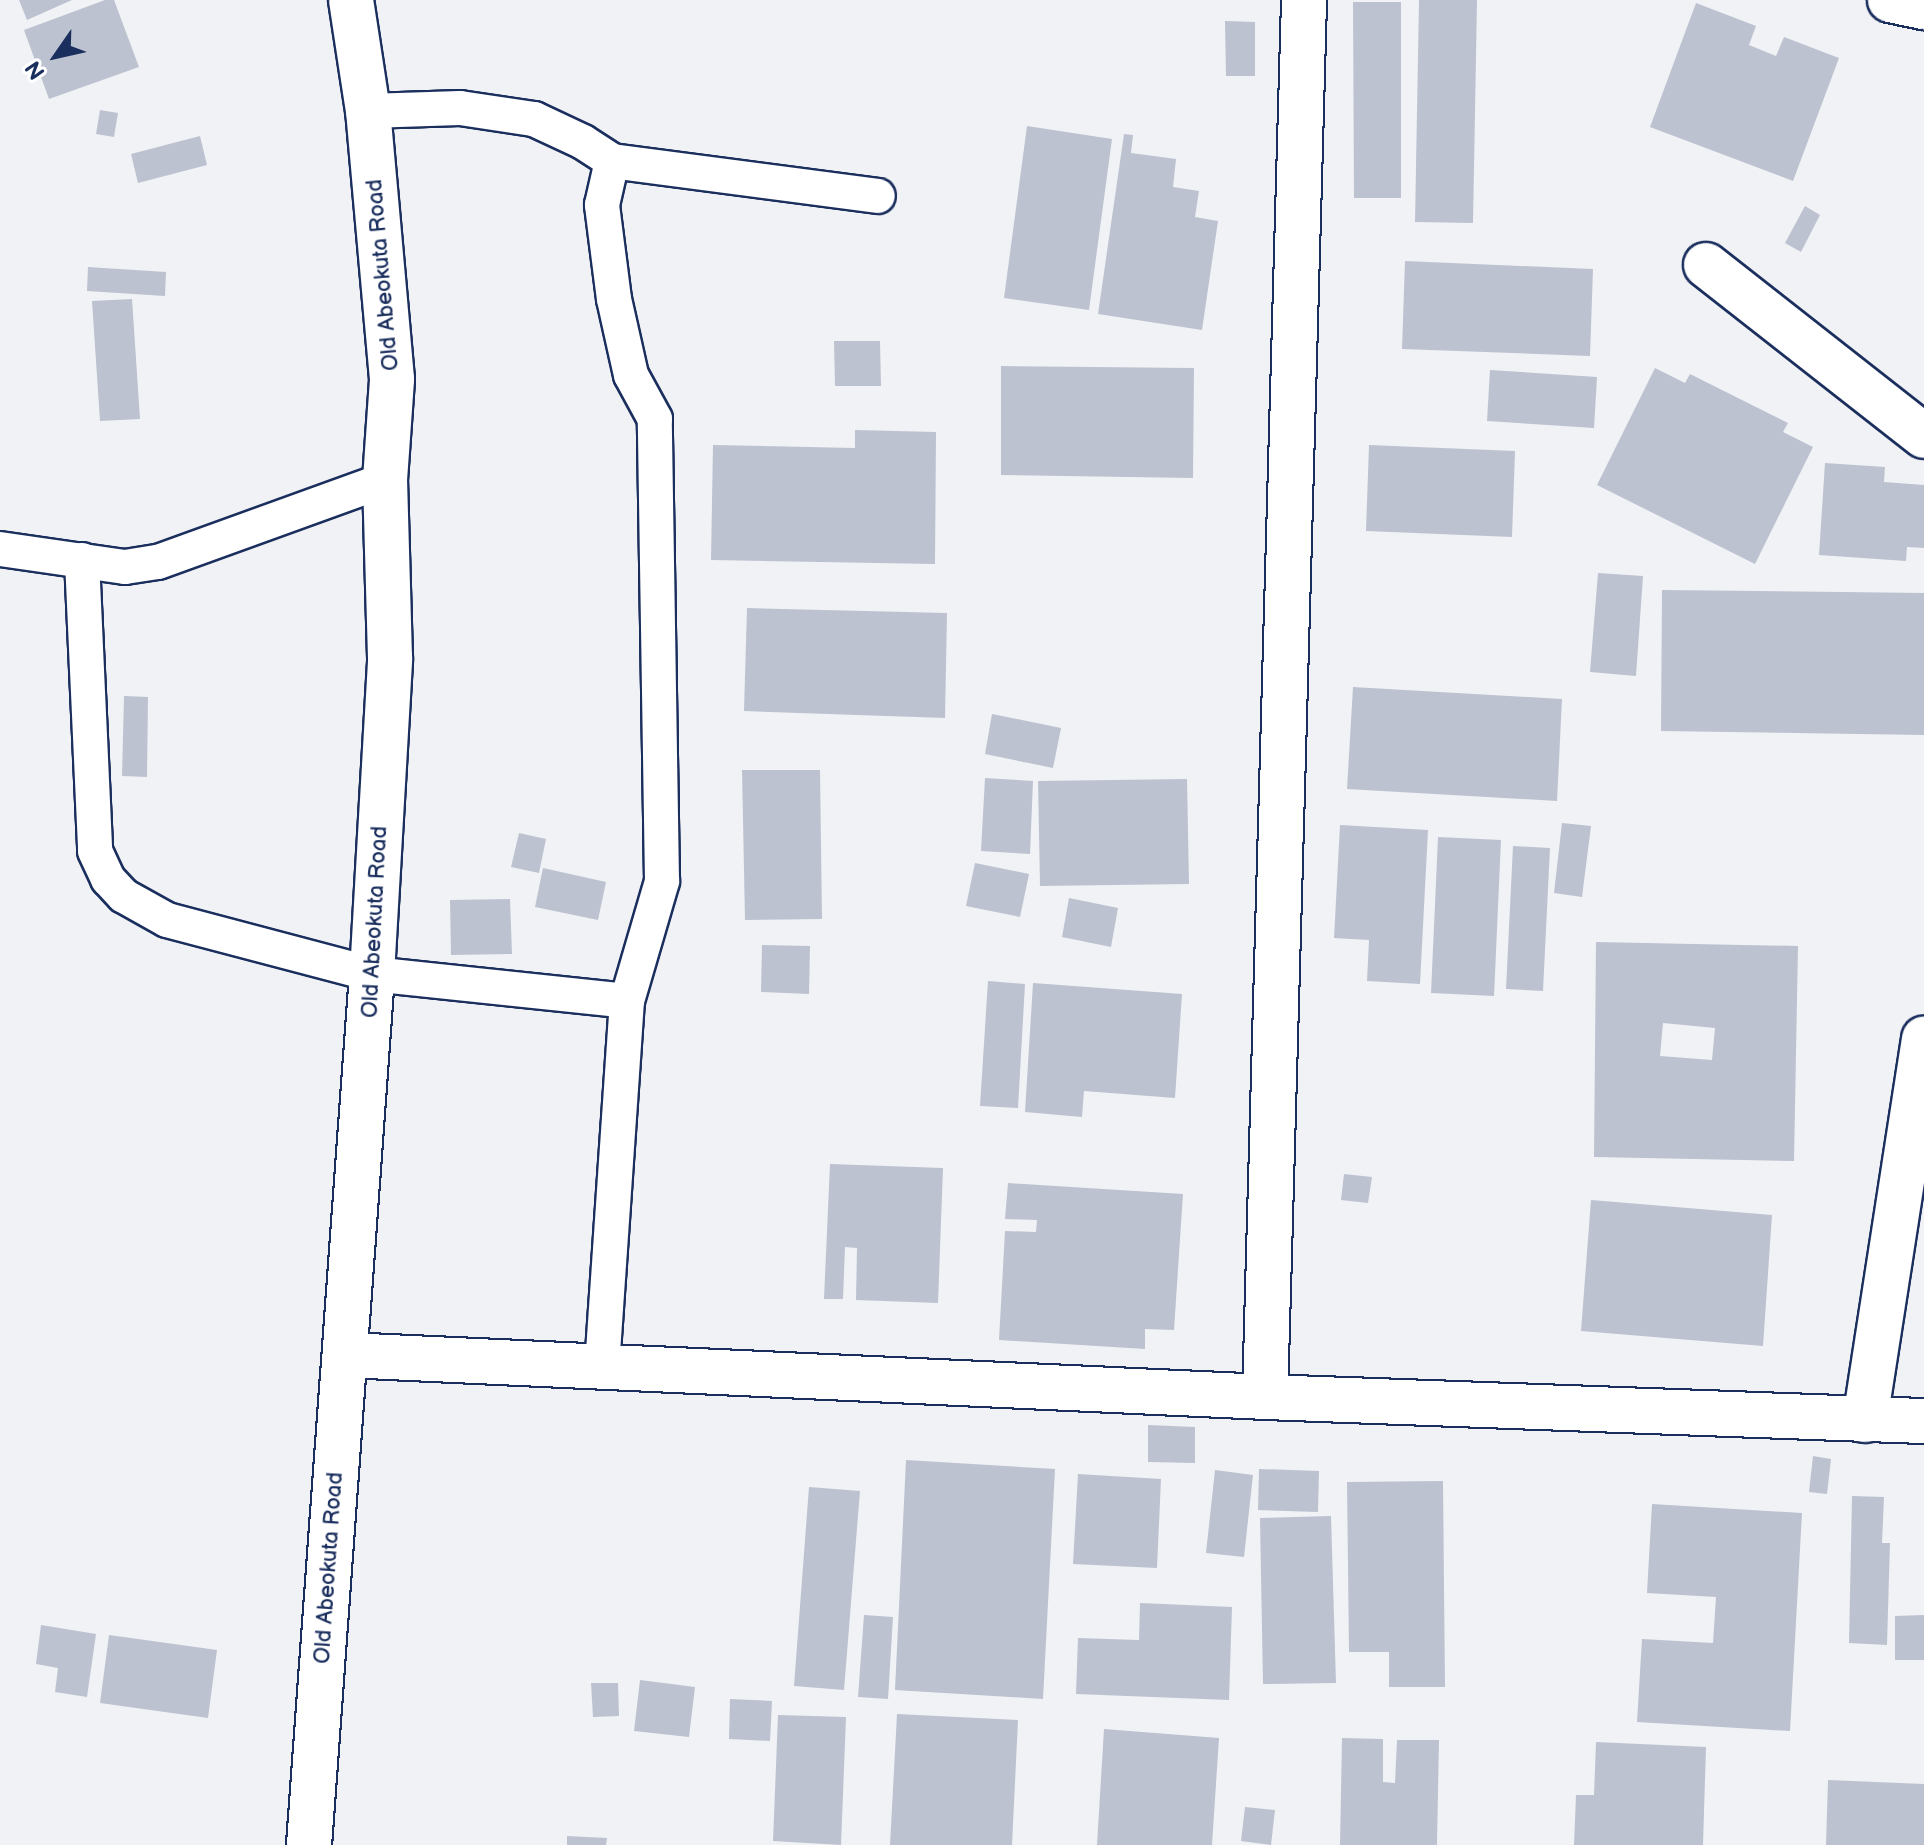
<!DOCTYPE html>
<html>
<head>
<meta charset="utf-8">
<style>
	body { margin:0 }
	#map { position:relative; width:1924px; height:1845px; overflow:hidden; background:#f1f2f5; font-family:"Balsamiq Sans",sans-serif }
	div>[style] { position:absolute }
	.building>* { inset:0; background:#bcc2d0 }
	.roads { filter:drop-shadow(2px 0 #1b2f5e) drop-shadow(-2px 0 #1b2f5e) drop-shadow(0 2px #1b2f5e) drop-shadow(0 -2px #1b2f5e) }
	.service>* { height:34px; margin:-17px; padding:0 17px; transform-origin:17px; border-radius:17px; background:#fff }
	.minor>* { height:44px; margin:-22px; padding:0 22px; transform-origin:22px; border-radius:22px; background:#fff }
	.trunk>* { height:44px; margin:-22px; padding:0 22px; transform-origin:22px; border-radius:22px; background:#fff }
	span { translate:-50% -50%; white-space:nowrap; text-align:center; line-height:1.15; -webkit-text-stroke:7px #fff; paint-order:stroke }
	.street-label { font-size:22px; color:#1b2f5e }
	.north { position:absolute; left:16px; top:16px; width:80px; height:80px; -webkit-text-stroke:6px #fff; paint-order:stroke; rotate:236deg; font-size:22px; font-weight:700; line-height:32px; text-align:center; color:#1b2f5e }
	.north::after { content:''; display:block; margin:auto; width:28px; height:36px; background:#1b2f5e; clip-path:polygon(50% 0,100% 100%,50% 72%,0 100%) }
</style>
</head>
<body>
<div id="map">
	<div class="building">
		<div style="clip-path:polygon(19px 0,72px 0,27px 20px)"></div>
		<div style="clip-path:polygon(105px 0,114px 0,139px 67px,49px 99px,24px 30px)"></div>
		<div style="clip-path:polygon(1419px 0,1477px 0,1473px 223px,1415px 222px)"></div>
		<div style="clip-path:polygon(1353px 2px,1401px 2px,1401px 198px,1354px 198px)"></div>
		<div style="clip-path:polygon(1696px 3px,1756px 26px,1749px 45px,1776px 56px,1784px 37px,1839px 58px,1793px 181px,1650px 127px)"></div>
		<div style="clip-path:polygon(1225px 21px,1255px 22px,1255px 76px,1226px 76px)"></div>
		<div style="clip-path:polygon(100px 110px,118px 113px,114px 137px,96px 134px)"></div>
		<div style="clip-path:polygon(1027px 126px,1112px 139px,1089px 310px,1004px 298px)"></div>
		<div style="clip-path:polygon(1124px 134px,1133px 135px,1131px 153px,1176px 159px,1173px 187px,1199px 191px,1195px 217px,1218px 221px,1202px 330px,1098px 314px)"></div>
		<div style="clip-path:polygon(200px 136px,207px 165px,138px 183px,131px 154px)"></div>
		<div style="clip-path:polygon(1805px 206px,1820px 215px,1801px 252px,1785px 243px)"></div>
		<div style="clip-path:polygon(1405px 261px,1593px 269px,1590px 356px,1402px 349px)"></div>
		<div style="clip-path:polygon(88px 267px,166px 272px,165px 296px,87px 291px)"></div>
		<div style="clip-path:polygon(132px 299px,140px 419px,100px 421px,92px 301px)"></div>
		<div style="clip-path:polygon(834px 341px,880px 341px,881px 386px,835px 386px)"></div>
		<div style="clip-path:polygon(1001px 366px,1194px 368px,1193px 478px,1001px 475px)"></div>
		<div style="clip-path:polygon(1655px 368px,1685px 383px,1690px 374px,1788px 423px,1783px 432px,1813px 447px,1755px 564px,1597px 485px)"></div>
		<div style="clip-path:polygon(1490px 370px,1597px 377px,1594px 428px,1487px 421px)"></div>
		<div style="clip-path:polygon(855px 430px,936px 432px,935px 564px,711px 560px,713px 445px,855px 448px)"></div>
		<div style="clip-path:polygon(1369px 445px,1515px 451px,1512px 537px,1366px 531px)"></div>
		<div style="clip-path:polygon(1825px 463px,1885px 467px,1884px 482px,1924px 485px,1924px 548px,1907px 547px,1906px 561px,1819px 555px)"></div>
		<div style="clip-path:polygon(1598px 573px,1643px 576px,1636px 676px,1590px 672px)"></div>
		<div style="clip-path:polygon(1662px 590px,1924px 593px,1924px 735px,1661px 731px)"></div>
		<div style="clip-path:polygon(747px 608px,947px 613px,945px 718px,744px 711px)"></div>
		<div style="clip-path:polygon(1353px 687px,1562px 699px,1557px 801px,1347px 789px)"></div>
		<div style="clip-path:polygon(124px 696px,148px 697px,147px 777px,122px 776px)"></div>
		<div style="clip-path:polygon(992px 714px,1061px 728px,1053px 768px,985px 754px)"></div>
		<div style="clip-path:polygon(742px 770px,820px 770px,822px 919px,745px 920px)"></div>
		<div style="clip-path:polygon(985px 778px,1033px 781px,1030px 854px,981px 851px)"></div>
		<div style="clip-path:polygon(1187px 779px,1189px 884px,1040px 886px,1038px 781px)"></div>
		<div style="clip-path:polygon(1562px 823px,1591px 826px,1582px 897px,1554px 893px)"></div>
		<div style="clip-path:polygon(1340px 825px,1428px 830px,1420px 984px,1367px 981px,1369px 940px,1334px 938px)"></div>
		<div style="clip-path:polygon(519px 833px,546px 839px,539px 873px,511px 867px)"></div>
		<div style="clip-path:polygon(1438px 837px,1501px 840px,1494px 996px,1431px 993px)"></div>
		<div style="clip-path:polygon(1513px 846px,1550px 848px,1543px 991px,1506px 989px)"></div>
		<div style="clip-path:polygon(975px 863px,1029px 874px,1020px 917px,966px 906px)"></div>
		<div style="clip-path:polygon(543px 868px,606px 882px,598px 920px,535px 907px)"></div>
		<div style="clip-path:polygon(1069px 898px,1118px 908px,1111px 947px,1062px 937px)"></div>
		<div style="clip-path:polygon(510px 899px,512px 954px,451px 955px,450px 900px)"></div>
		<div style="clip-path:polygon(evenodd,1596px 942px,1798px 946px,1794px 1161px,1594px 1157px,1596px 942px,1663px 1023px,1715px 1028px,1712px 1060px,1660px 1056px,1663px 1023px)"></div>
		<div style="clip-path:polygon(762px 945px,810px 946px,809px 994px,761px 992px)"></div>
		<div style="clip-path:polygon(988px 981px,1025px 984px,1018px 1108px,980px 1106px)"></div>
		<div style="clip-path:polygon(1033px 983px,1182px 994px,1175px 1098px,1084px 1091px,1082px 1117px,1025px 1112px)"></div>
		<div style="clip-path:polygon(830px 1164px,943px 1168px,938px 1303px,856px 1300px,857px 1248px,845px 1247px,843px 1299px,824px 1299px)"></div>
		<div style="clip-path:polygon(1344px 1174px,1372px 1177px,1368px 1203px,1341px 1200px)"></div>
		<div style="clip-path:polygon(1008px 1183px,1183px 1194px,1174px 1330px,1145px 1329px,1145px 1349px,999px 1340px,1005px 1231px,1036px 1232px,1037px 1220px,1005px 1219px)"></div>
		<div style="clip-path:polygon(1591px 1200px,1772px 1215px,1763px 1346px,1581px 1331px)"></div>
		<div style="clip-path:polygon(1148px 1425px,1195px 1427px,1195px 1463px,1148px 1462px)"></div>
		<div style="clip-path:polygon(1813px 1456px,1831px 1459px,1827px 1494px,1809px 1492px)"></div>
		<div style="clip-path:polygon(906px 1460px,1055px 1469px,1043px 1699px,895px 1690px)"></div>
		<div style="clip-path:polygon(1259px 1469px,1319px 1471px,1318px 1512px,1258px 1510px)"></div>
		<div style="clip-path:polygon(1215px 1470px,1253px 1475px,1244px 1557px,1206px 1553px)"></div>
		<div style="clip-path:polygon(1078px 1474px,1161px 1479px,1157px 1568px,1073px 1564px)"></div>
		<div style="clip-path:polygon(1443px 1481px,1445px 1687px,1389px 1687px,1389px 1652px,1349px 1652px,1347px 1482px)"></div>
		<div style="clip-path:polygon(809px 1487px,860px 1491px,844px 1690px,794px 1686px)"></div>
		<div style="clip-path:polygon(1852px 1496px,1884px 1497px,1882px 1543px,1890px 1543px,1887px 1645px,1849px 1643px)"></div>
		<div style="clip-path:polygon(1652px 1504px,1802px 1513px,1790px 1731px,1637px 1722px,1642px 1639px,1713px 1643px,1716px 1597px,1647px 1593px)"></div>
		<div style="clip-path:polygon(1331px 1516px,1336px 1683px,1263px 1684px,1260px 1518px)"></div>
		<div style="clip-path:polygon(1140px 1603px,1232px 1607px,1229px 1700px,1076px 1694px,1078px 1638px,1139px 1640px)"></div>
		<div style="clip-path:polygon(864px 1615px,893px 1617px,888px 1699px,858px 1697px)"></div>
		<div style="clip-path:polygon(1924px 1615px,1924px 1660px,1895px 1660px,1895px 1616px)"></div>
		<div style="clip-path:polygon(41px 1625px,96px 1634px,87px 1697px,55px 1692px,58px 1668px,36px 1664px)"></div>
		<div style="clip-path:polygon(109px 1635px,217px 1650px,208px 1718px,100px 1703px)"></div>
		<div style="clip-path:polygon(640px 1680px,695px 1687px,689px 1737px,634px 1731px)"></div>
		<div style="clip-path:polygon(591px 1683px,618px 1683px,619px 1716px,593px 1717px)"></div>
		<div style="clip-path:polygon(730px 1699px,772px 1701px,770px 1741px,729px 1739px)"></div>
		<div style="clip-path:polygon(897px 1714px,1018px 1720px,1012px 1845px,890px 1845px)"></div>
		<div style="clip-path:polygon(778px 1715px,846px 1717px,841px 1845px,773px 1841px)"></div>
		<div style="clip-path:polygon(1104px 1729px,1219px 1738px,1212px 1845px,1097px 1845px)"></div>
		<div style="clip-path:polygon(1342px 1738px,1383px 1739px,1383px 1782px,1395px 1783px,1397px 1740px,1439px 1740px,1437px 1845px,1340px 1845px)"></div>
		<div style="clip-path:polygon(1596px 1742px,1706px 1747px,1703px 1845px,1574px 1845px,1576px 1795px,1594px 1795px)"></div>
		<div style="clip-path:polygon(1828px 1780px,1924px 1784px,1924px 1845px,1826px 1845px)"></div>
		<div style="clip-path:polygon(1245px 1807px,1275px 1810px,1271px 1845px,1241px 1841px)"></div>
		<div style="clip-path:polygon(567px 1836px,607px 1838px,606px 1845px,567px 1845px)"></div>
	</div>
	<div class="roads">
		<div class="service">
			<div style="left:368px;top:111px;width:92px;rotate:-1.9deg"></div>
			<div style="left:460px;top:108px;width:75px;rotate:8.5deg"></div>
			<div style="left:534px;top:119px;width:54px;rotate:25.1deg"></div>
			<div style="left:583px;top:142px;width:35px;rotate:33deg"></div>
			<div style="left:612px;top:161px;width:268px;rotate:7.5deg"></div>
			<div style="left:0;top:549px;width:126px;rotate:8.2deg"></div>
			<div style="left:125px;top:567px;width:33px;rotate:-9deg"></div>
			<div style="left:158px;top:562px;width:241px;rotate:-19.9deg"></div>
			<div style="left:82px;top:560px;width:291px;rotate:87.4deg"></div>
			<div style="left:95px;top:851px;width:31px;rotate:65deg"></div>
			<div style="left:108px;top:879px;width:23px;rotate:47deg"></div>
			<div style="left:124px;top:896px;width:49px;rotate:29.2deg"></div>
			<div style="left:167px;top:920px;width:212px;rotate:14.8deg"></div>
			<div style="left:372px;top:974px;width:256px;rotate:6deg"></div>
			<div style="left:602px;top:1367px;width:367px;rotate:-86.1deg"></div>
			<div style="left:627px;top:1001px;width:125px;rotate:-73.7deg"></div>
			<div style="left:662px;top:881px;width:462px;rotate:-90.9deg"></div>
			<div style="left:655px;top:419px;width:50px;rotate:-118.6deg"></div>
			<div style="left:631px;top:375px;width:78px;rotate:-102.6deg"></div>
			<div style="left:614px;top:299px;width:95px;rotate:-97.3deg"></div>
			<div style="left:602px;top:205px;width:45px;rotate:-77.2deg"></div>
		</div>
		<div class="minor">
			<div style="left:1890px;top:0;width:35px;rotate:12deg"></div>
			<div style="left:1706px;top:265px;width:277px;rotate:38.1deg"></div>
			<div style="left:345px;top:1355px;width:921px;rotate:2.61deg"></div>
			<div style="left:1265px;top:1397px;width:659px;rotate:2.09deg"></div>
			<div style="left:1265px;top:1397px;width:1398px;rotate:-88.4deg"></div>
			<div style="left:1865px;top:1420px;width:386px;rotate:-81.2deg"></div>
		</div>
		<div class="trunk">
			<div style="left:309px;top:1845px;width:873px;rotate:-85.86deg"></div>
			<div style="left:372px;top:974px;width:317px;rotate:-86.7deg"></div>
			<div style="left:390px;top:658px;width:178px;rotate:-91.6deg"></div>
			<div style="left:385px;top:480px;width:101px;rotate:-86deg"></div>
			<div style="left:392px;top:379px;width:269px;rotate:-95.1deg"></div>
			<div style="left:368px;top:111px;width:112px;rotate:-98.7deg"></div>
		</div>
	</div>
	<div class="street-label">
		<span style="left:383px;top:275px;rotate:-95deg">Old Abeokuta Road</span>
		<span style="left:375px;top:922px;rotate:-87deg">Old Abeokuta Road</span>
		<span style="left:329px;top:1568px;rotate:-86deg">Old Abeokuta Road</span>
	</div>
	<div class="north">N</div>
</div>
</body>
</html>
